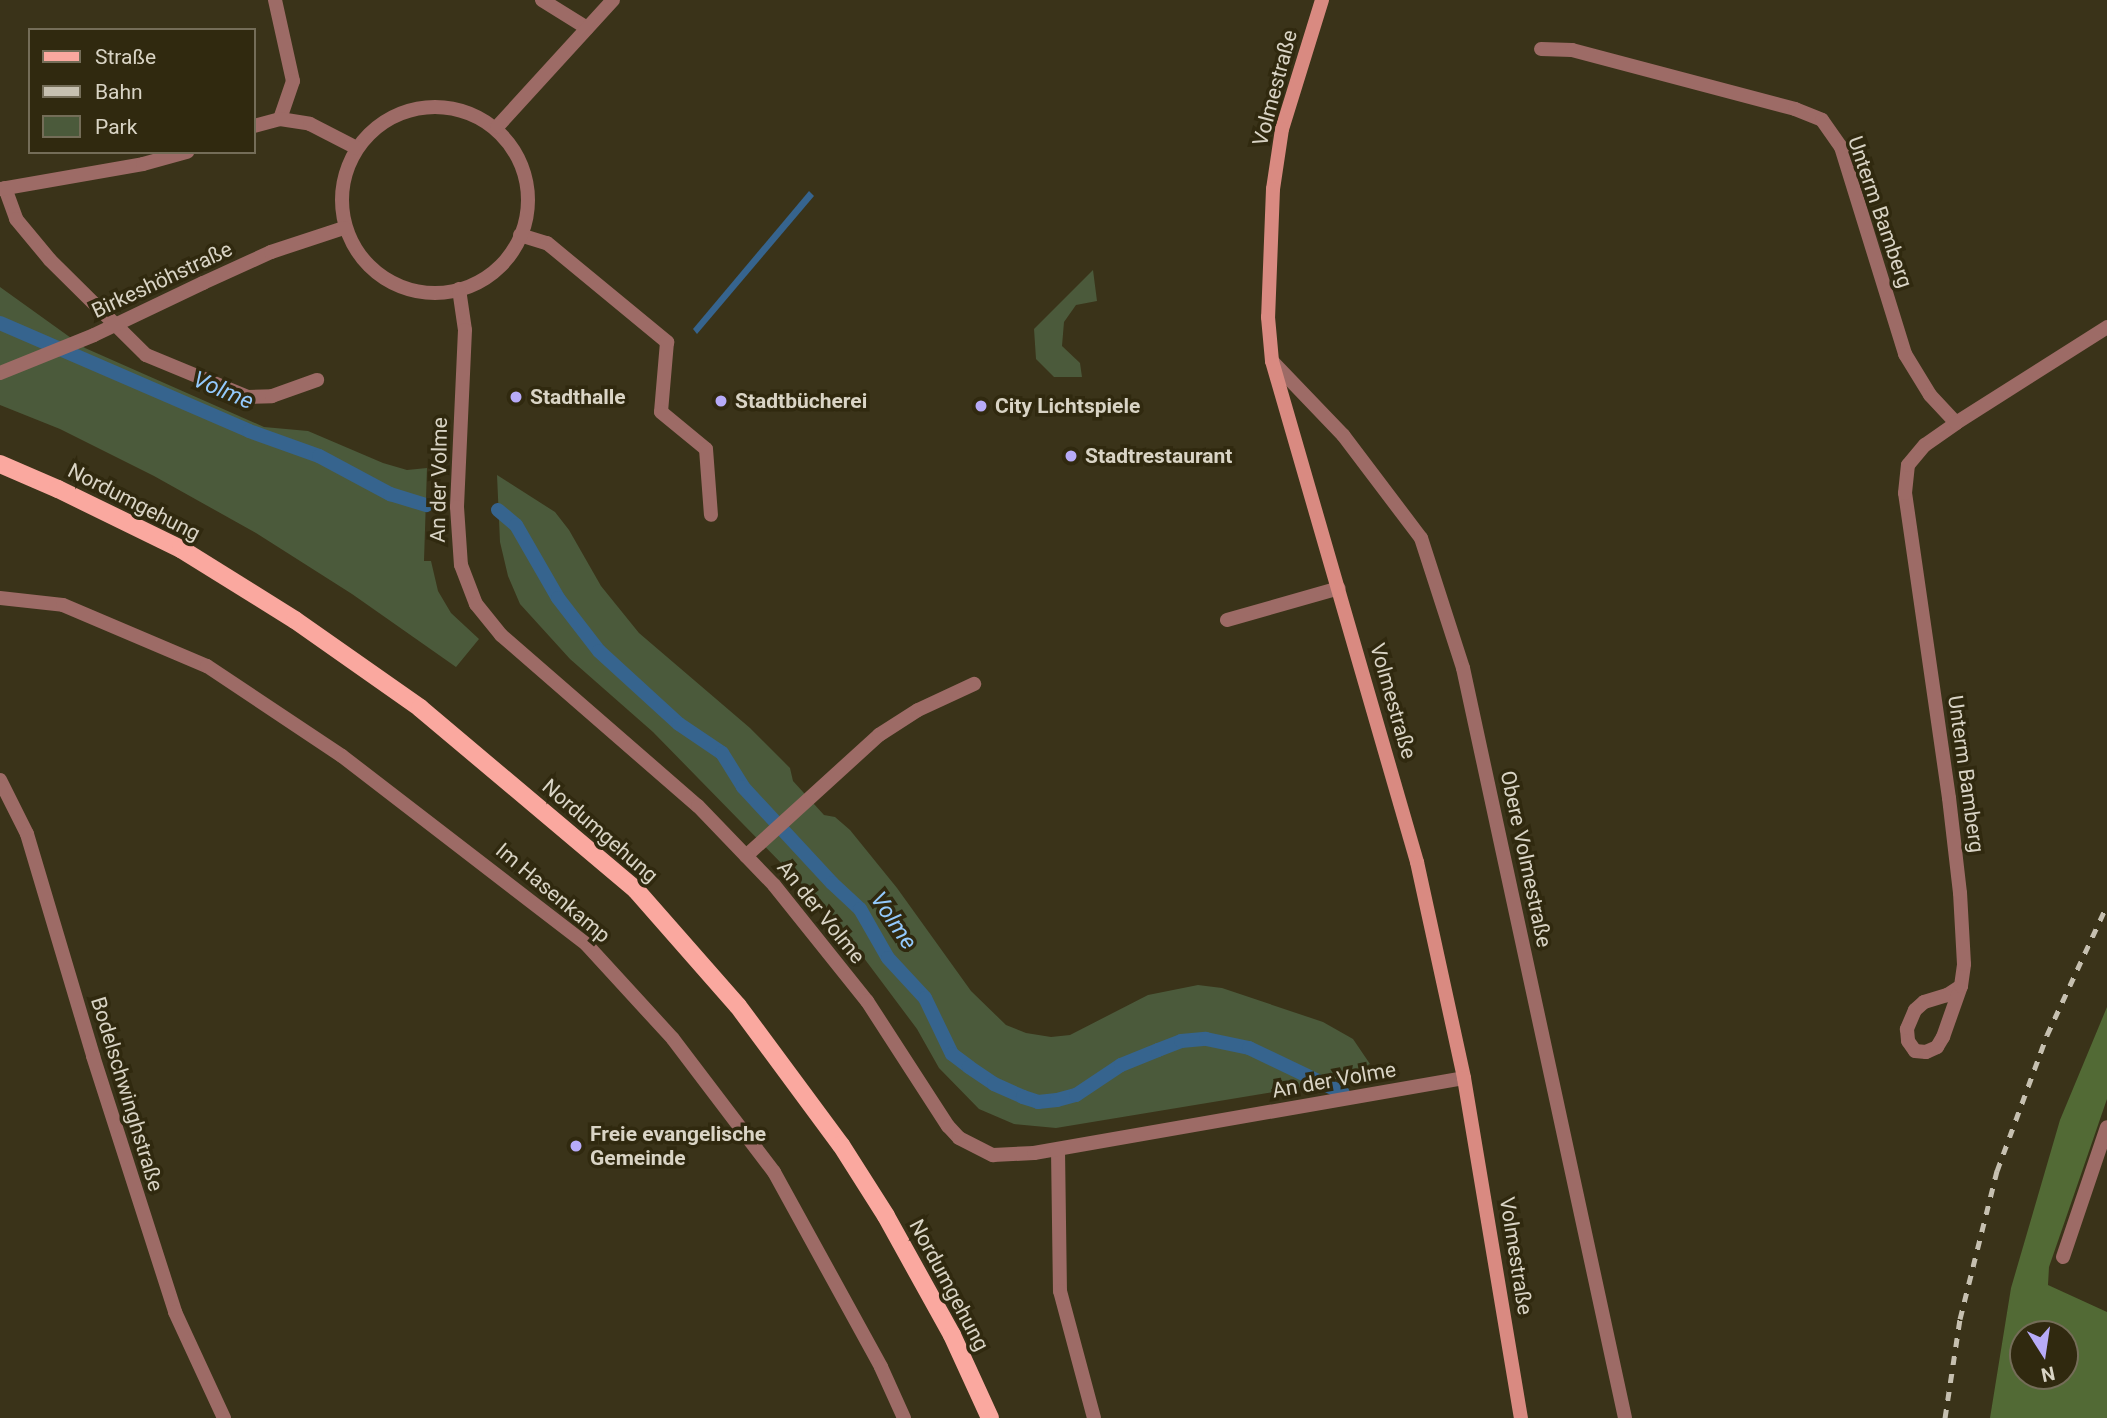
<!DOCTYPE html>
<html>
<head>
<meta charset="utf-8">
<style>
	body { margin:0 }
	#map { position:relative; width:2107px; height:1418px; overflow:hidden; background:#3a3319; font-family:Roboto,sans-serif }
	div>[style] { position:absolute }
	.green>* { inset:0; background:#4b5a3b }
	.forest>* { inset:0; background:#526a35 }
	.water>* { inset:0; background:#36648e }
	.stream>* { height:14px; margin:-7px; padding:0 7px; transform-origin:7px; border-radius:7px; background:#36648e }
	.lane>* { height:14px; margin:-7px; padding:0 7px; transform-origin:7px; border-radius:7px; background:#9d6b66 }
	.street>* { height:14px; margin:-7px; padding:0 7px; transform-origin:7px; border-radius:7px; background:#9d6b66 }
	.street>.ring { margin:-7px; padding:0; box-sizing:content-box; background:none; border:14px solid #9d6b66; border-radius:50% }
	.secondary>* { height:14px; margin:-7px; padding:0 7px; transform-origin:7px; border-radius:7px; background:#d98a81 }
	.primary>* { height:18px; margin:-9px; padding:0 9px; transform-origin:9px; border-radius:9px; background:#faa89f }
	.rail>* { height:5px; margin-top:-2.5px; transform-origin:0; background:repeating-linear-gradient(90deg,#c6c0b0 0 9px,transparent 0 18px) }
	.street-bridge>* { height:14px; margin:-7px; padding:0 7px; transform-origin:7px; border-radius:7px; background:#9d6b66 }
	.dots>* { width:19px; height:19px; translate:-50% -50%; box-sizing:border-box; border:4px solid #30290f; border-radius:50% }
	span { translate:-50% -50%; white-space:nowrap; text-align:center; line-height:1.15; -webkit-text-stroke:7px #30290f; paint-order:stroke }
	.street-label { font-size:21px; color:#d9d4c5 }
	.poi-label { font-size:21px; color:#d9d4c5; font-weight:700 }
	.left { translate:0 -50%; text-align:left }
	.water-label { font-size:23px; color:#94cafd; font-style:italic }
	.legend { position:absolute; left:28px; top:28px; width:228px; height:126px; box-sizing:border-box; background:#30290f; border:2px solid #746d58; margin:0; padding:9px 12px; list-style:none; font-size:21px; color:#d9d4c5 }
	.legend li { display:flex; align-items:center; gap:14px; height:35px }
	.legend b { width:35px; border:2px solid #746d58 }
	.north { position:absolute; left:2009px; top:1320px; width:70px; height:70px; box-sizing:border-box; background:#30290f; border:2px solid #746d58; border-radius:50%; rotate:168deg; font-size:19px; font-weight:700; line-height:28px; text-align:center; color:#d9d4c5 }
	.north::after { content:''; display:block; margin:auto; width:24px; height:32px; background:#b7abf8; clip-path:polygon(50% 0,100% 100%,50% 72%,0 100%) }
</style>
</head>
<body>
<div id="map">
	<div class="green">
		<div style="clip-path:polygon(1093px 270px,1097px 301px,1076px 305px,1064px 322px,1062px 346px,1080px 363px,1082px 377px,1054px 377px,1036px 359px,1034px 329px)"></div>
		<div style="clip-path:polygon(0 287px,85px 348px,264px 427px,308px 431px,383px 463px,407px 470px,427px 468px,424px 561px,431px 561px,438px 591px,451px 613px,479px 639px,456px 667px,352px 594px,256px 533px,154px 476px,60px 429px,0 405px)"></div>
		<div style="clip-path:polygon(497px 475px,555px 512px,569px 530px,601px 586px,639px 633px,750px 728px,790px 768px,793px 781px,824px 815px,835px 817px,850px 830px,897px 888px,971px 991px,1006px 1025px,1026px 1033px,1051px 1037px,1070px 1035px,1148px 995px,1198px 985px,1222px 988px,1323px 1022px,1353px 1039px,1370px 1064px,1343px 1077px,1309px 1086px,1056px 1128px,1014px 1124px,979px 1109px,939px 1068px,917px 1029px,831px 914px,653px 732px,570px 659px,520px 604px,508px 576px,500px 542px)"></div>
	</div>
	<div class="forest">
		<div style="clip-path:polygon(evenodd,2107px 1007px,2107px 1099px,2049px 1267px,2048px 1285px,2107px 1312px,2107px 1418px,1990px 1418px,2011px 1288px,2060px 1120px,2107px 1007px,2023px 1334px,2065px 1334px,2065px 1376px,2023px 1376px,2023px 1334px)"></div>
	</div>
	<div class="water">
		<div style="clip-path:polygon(809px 191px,814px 196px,697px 334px,693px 329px)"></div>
	</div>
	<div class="stream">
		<div style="left:0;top:323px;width:271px;rotate:23.4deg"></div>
		<div style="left:249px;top:431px;width:74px;rotate:19.7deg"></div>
		<div style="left:319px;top:456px;width:81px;rotate:28.2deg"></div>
		<div style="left:390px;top:494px;width:38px;rotate:17deg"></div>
		<div style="left:498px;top:510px;width:23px;rotate:40deg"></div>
		<div style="left:516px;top:525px;width:84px;rotate:60.1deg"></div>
		<div style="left:558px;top:598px;width:67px;rotate:52.3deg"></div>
		<div style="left:599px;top:651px;width:108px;rotate:42.4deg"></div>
		<div style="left:679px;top:724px;width:52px;rotate:34deg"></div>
		<div style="left:722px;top:753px;width:40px;rotate:58deg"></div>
		<div style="left:743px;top:787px;width:131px;rotate:47.2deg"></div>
		<div style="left:832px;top:883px;width:38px;rotate:43deg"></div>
		<div style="left:860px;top:909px;width:56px;rotate:60.3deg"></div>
		<div style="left:888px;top:958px;width:54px;rotate:47.2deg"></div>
		<div style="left:925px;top:998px;width:62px;rotate:64.3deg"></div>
		<div style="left:952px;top:1054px;width:21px;rotate:37deg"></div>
		<div style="left:969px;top:1067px;width:30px;rotate:34deg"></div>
		<div style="left:994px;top:1084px;width:32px;rotate:24deg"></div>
		<div style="left:1023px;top:1097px;width:16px;rotate:18deg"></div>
		<div style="left:1038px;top:1102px;width:19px;rotate:-6deg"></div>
		<div style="left:1057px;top:1100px;width:20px;rotate:-15deg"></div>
		<div style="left:1076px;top:1095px;width:54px;rotate:-33.7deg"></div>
		<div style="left:1121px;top:1065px;width:40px;rotate:-22deg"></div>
		<div style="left:1158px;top:1050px;width:25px;rotate:-21deg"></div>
		<div style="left:1181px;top:1041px;width:25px;rotate:-5deg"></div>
		<div style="left:1206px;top:1039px;width:44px;rotate:11.8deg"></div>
		<div style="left:1249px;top:1048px;width:104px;rotate:25.6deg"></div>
	</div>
	<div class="lane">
		<div style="left:542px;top:0;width:53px;rotate:31.9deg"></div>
		<div style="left:1541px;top:49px;width:31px;rotate:2deg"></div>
		<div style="left:1572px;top:50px;width:231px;rotate:14.8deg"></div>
		<div style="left:1795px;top:109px;width:29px;rotate:22deg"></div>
		<div style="left:1822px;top:120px;width:33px;rotate:55deg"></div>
		<div style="left:1841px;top:147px;width:217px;rotate:72.8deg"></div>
		<div style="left:1905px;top:354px;width:48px;rotate:58.6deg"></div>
		<div style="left:1930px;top:395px;width:38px;rotate:47deg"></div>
		<div style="left:5px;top:188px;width:33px;rotate:70deg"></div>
		<div style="left:16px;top:219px;width:53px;rotate:50.3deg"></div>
		<div style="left:50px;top:260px;width:135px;rotate:44.7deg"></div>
		<div style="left:146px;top:355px;width:110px;rotate:22.4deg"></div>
		<div style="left:248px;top:397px;width:24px;rotate:-2deg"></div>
		<div style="left:272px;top:396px;width:48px;rotate:-19.6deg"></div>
		<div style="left:520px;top:235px;width:28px;rotate:17deg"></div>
		<div style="left:547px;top:243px;width:156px;rotate:39.5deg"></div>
		<div style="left:667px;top:342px;width:70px;rotate:94.9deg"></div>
		<div style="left:661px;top:412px;width:58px;rotate:39.4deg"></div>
		<div style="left:706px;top:449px;width:66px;rotate:85.7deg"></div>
		<div style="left:1227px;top:620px;width:116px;rotate:-15.9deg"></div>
		<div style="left:746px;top:856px;width:180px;rotate:-42.3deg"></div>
		<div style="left:879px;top:735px;width:46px;rotate:-32.7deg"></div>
		<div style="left:918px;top:710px;width:62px;rotate:-24.9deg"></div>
		<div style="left:1058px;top:1150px;width:141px;rotate:89.2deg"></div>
		<div style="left:1060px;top:1291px;width:131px;rotate:75deg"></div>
	</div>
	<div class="street">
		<div style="left:275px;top:0;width:83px;rotate:77.5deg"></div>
		<div style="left:293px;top:81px;width:40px;rotate:108.9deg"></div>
		<div class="ring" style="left:342px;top:107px;width:172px;height:172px"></div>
		<div style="left:254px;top:126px;width:27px;rotate:-15deg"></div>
		<div style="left:280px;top:119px;width:30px;rotate:9deg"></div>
		<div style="left:310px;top:124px;width:53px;rotate:27.1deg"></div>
		<div style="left:497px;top:127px;width:172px;rotate:-47.6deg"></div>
		<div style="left:0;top:189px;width:145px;rotate:-9.9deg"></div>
		<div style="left:143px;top:164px;width:46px;rotate:-15.3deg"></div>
		<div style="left:203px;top:283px;width:75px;rotate:-24.5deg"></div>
		<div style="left:271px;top:252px;width:77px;rotate:-18.2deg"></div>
		<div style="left:459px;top:289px;width:41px;rotate:81.7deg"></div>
		<div style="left:465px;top:330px;width:177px;rotate:92.6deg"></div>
		<div style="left:457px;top:507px;width:58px;rotate:86.1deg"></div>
		<div style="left:461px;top:565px;width:42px;rotate:69deg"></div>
		<div style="left:476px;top:604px;width:40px;rotate:51deg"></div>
		<div style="left:501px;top:635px;width:261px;rotate:41deg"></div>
		<div style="left:698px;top:806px;width:110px;rotate:46.1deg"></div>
		<div style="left:774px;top:885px;width:149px;rotate:51.3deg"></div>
		<div style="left:867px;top:1001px;width:149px;rotate:57.1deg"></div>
		<div style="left:948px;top:1126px;width:16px;rotate:47deg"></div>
		<div style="left:959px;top:1138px;width:38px;rotate:27deg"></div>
		<div style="left:993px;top:1155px;width:41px;rotate:-2.8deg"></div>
		<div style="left:1034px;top:1153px;width:436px;rotate:-9.9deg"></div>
		<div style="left:1272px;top:361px;width:103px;rotate:46.2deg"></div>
		<div style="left:1343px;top:435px;width:129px;rotate:52.9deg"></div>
		<div style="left:1421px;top:538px;width:137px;rotate:72.1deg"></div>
		<div style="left:1463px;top:668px;width:767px;rotate:77.81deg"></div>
		<div style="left:0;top:598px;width:63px;rotate:6.3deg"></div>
		<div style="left:63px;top:605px;width:156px;rotate:23deg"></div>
		<div style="left:207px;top:666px;width:162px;rotate:33.7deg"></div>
		<div style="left:342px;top:756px;width:309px;rotate:37.6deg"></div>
		<div style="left:587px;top:945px;width:127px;rotate:47.5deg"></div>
		<div style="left:673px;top:1039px;width:167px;rotate:52.8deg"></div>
		<div style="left:774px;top:1172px;width:222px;rotate:61.2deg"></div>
		<div style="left:881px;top:1367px;width:56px;rotate:65.7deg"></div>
		<div style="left:0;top:780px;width:60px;rotate:63.4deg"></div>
		<div style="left:27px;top:834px;width:232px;rotate:73.4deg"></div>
		<div style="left:93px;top:1056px;width:269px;rotate:72.2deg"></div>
		<div style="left:175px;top:1312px;width:117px;rotate:65.2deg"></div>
		<div style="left:1961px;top:986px;width:17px;rotate:147deg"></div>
		<div style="left:1947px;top:995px;width:24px;rotate:163deg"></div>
		<div style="left:1924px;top:1002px;width:12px;rotate:138deg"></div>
		<div style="left:1915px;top:1010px;width:21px;rotate:113deg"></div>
		<div style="left:1907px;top:1029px;width:12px;rotate:85deg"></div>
		<div style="left:1908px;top:1041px;width:12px;rotate:55deg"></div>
		<div style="left:1915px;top:1051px;width:11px;rotate:5deg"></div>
		<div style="left:1926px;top:1052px;width:12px;rotate:-24deg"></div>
		<div style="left:1937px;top:1047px;width:12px;rotate:-59deg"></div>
		<div style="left:1943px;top:1037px;width:54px;rotate:-70.6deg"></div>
		<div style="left:1961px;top:986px;width:22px;rotate:-82deg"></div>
		<div style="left:1964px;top:964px;width:71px;rotate:-93.2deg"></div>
		<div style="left:1960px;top:893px;width:96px;rotate:-96.6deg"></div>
		<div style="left:1949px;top:798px;width:308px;rotate:-98.2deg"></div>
		<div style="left:1905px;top:493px;width:28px;rotate:-84deg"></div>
		<div style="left:1908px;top:465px;width:26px;rotate:-50deg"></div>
		<div style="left:1925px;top:445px;width:38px;rotate:-35deg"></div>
		<div style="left:1956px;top:423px;width:179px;rotate:-32.4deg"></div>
		<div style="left:2063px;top:1257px;width:137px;rotate:-71.3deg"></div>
	</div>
	<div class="secondary">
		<div style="left:1322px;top:0;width:135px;rotate:107.2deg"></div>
		<div style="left:1282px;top:129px;width:61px;rotate:98.5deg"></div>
		<div style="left:1273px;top:189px;width:128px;rotate:92.2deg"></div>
		<div style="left:1268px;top:317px;width:44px;rotate:84.8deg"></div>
		<div style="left:1272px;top:361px;width:522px;rotate:73.86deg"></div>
		<div style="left:1417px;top:862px;width:221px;rotate:77.7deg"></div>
		<div style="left:1464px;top:1078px;width:345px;rotate:80.5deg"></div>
	</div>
	<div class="primary">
		<div style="left:0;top:464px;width:63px;rotate:23.3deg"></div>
		<div style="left:58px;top:489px;width:137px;rotate:26deg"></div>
		<div style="left:181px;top:549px;width:134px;rotate:31.9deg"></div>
		<div style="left:295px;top:620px;width:153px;rotate:35.1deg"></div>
		<div style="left:420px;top:708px;width:282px;rotate:40.1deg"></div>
		<div style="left:636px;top:890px;width:154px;rotate:48.7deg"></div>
		<div style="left:738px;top:1006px;width:173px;rotate:53.5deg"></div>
		<div style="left:841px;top:1145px;width:84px;rotate:57.6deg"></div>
		<div style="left:886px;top:1216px;width:136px;rotate:61deg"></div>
		<div style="left:952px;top:1335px;width:91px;rotate:65.4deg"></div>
	</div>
	<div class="rail">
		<div style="left:1945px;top:1418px;width:100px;rotate:-81.4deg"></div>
		<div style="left:1960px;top:1319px;width:153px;rotate:-76deg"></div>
		<div style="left:1997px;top:1171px;width:145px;rotate:-69.8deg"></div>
		<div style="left:2047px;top:1035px;width:143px;rotate:-65.2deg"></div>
	</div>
	<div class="street-bridge">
		<div style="left:0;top:373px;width:101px;rotate:-22deg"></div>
		<div style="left:94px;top:335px;width:121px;rotate:-25.5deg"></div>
	</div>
	<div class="dots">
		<div style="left:516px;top:397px;background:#b7abf8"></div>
		<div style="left:721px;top:401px;background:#b7abf8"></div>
		<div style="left:981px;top:406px;background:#b7abf8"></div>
		<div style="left:1071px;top:456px;background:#b7abf8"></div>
		<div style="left:576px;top:1146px;background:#b7abf8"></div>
	</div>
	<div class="street-label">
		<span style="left:1275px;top:88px;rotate:-75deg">Volmestraße</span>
		<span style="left:1880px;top:212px;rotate:71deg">Unterm Bamberg</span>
		<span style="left:162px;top:280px;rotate:-25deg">Birkeshöhstraße</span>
		<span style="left:439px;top:480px;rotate:-89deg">An der Volme</span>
		<span style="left:134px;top:502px;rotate:27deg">Nordumgehung</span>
		<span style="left:1393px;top:701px;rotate:74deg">Volmestraße</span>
		<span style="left:1966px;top:774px;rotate:82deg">Unterm Bamberg</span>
		<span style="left:600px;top:831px;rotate:41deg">Nordumgehung</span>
		<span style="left:1526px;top:859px;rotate:78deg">Obere Volmestraße</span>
		<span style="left:553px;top:893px;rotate:40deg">Im Hasenkamp</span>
		<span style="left:821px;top:912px;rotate:51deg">An der Volme</span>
		<span style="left:1334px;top:1080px;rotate:-10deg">An der Volme</span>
		<span style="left:127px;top:1094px;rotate:73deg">Bodelschwinghstraße</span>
		<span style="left:1516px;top:1256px;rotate:81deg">Volmestraße</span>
		<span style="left:949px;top:1285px;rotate:62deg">Nordumgehung</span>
	</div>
	<div class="poi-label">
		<span class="left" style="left:530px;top:397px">Stadthalle</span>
		<span class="left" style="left:735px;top:401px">Stadtbücherei</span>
		<span class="left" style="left:995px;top:406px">City Lichtspiele</span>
		<span class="left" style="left:1085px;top:456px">Stadtrestaurant</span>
		<span class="left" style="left:590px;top:1146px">Freie evangelische<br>Gemeinde</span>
	</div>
	<div class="water-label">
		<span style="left:223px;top:391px;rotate:23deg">Volme</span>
		<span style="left:893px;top:921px;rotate:56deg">Volme</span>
	</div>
	<ul class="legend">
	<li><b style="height:9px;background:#faa89f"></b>Straße</li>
	<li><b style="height:9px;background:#c6c0b0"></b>Bahn</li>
	<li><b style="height:19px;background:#4b5a3b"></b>Park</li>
	</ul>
	<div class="north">N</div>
</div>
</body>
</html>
